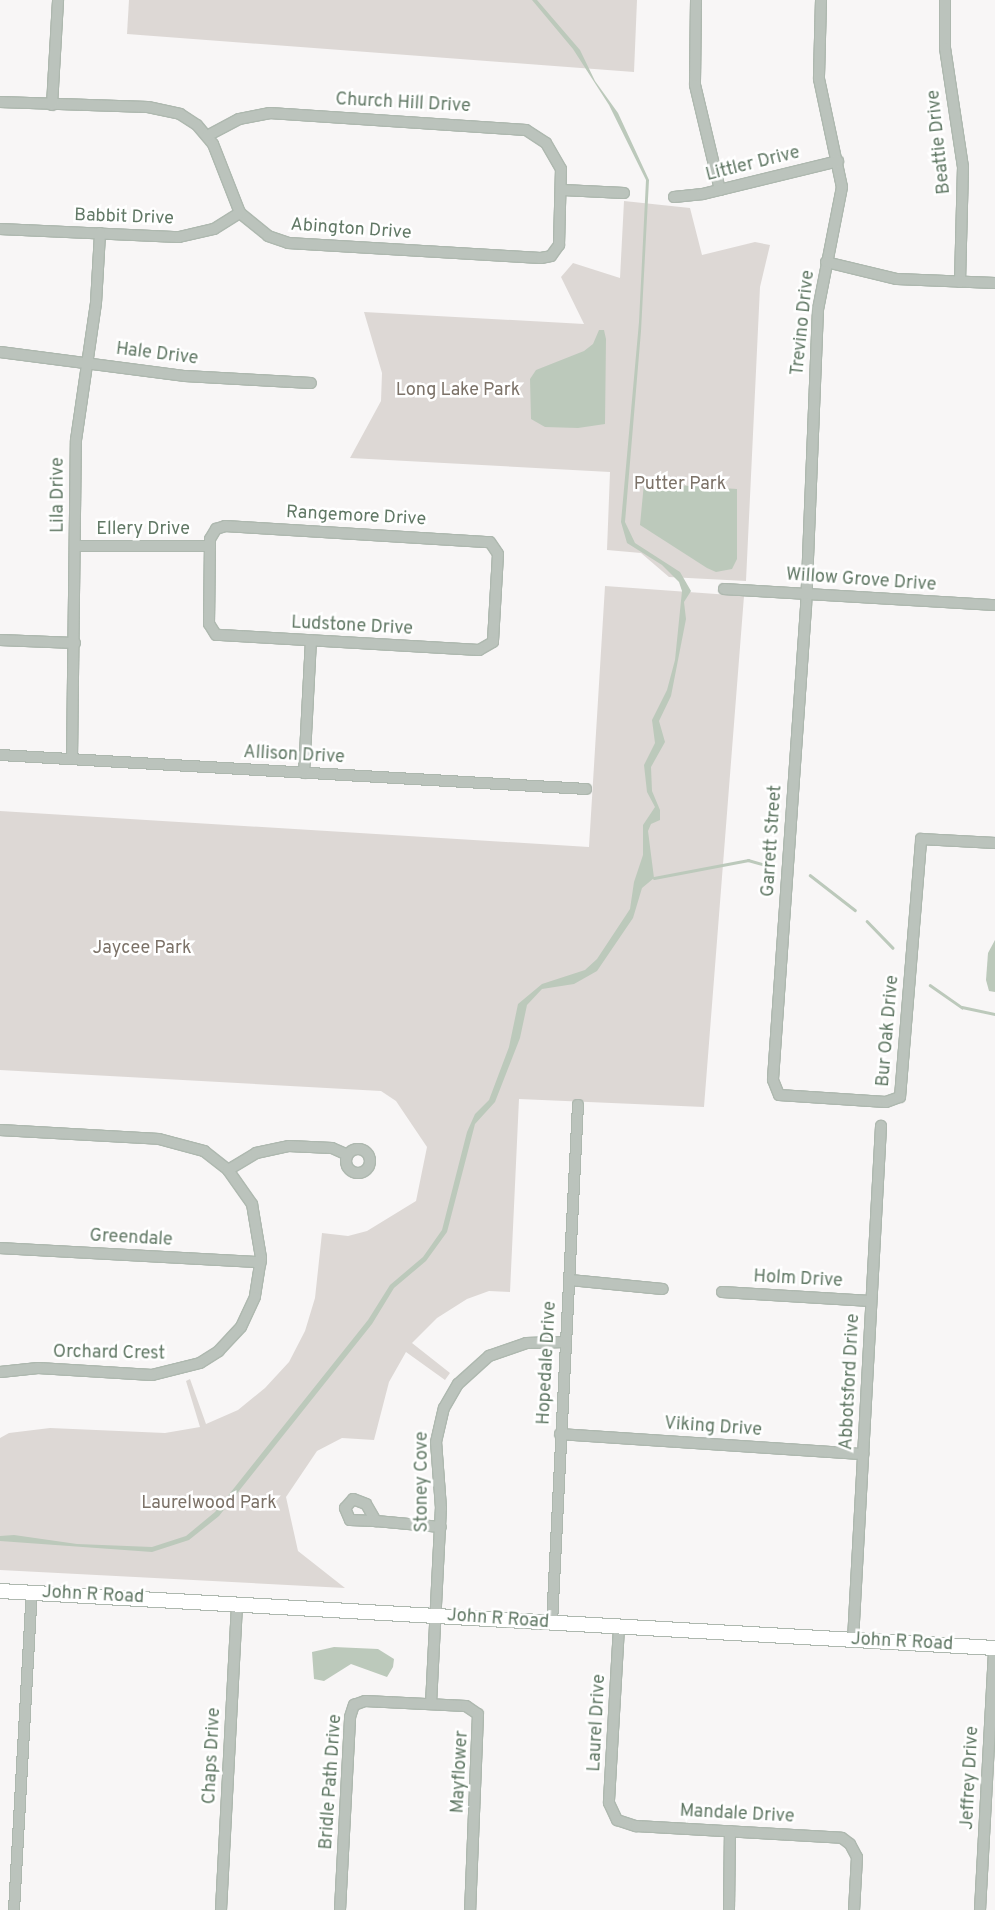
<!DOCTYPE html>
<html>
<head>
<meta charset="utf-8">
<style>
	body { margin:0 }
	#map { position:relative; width:995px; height:1910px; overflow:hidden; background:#f8f6f6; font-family:Overpass,sans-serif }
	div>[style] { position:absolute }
	.green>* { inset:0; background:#ddd8d5 }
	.water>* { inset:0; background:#bcc9bb }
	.stream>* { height:2.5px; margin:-1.25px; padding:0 1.25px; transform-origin:1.25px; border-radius:1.25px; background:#bcc9bb }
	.roads { filter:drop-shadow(1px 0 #aeb8af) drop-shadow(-1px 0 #aeb8af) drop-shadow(0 1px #aeb8af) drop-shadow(0 -1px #aeb8af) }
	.street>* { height:10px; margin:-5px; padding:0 5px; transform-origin:5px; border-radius:5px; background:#bbc3bc }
	.street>.ring { margin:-5px; padding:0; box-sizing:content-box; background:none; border:10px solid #bbc3bc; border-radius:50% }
	.secondary>* { height:14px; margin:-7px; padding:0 7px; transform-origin:7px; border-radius:7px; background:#fff }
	span { translate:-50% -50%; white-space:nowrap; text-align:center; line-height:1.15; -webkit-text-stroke:5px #fff; paint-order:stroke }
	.street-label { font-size:18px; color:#617865 }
	.park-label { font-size:18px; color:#7c7268 }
</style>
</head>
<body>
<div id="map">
	<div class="green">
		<div style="clip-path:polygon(129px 0,637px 0,634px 72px,127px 34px)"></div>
		<div style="clip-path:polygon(624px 201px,690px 208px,702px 255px,755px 242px,770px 245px,760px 287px,746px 581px,669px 577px,641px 553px,607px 550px,610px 472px,350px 458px,381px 401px,382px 373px,364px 312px,584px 324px,561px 277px,573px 263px,620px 278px)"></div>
		<div style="clip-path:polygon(605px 586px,744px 596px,704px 1107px,519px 1099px,510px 1292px,489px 1291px,467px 1299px,437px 1318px,412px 1343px,450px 1373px,445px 1380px,406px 1352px,389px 1382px,374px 1440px,342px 1438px,317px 1451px,286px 1497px,298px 1551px,345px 1588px,0 1570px,0 1438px,9px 1433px,50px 1428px,165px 1433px,200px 1427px,186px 1381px,190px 1379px,206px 1424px,238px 1410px,265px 1388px,289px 1362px,305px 1331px,315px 1298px,322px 1233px,348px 1236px,367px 1231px,416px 1201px,427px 1147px,396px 1101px,381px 1091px,0 1070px,0 811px,589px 847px)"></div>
	</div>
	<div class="water">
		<div style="clip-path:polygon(532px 0,537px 0,580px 50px,595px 81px,618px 113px,649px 180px,641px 331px,625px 522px,635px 543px,680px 572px,691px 591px,684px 602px,686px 619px,671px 696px,659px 721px,665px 742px,651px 767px,652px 791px,660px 810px,660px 820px,651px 824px,648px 831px,654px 878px,642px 888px,633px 918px,597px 971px,574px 984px,542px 989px,527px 1005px,520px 1038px,495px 1102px,475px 1124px,447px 1232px,426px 1261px,394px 1288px,372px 1324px,219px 1516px,189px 1540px,152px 1552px,0 1541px,0 1536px,14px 1535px,77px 1544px,152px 1547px,186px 1536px,215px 1512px,368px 1320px,390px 1285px,423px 1257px,442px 1230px,467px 1132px,475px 1114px,489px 1100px,509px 1047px,518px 1004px,542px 984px,585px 970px,597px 959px,630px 909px,634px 882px,643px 855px,643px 825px,655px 807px,647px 792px,644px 765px,655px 743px,652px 720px,667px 690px,675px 660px,682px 591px,679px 582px,662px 565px,627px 543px,621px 522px,639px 322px,646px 180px,609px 105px,573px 49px)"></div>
		<div style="clip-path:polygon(599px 330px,604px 330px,606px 339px,605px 424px,578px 428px,545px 427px,531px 419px,530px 379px,536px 370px,584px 351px,593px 344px)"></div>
		<div style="clip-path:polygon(644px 483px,737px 489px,737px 559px,732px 569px,716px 572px,707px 568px,640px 525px)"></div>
		<div style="clip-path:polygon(995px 940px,995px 992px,989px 991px,986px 980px,988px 953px)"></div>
		<div style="clip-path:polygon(334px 1647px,378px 1649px,394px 1659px,393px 1667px,387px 1677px,351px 1664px,324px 1681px,314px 1679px,312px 1652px)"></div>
	</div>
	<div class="stream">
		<div style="left:810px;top:875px;width:57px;rotate:37.9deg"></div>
		<div style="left:654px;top:878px;width:96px;rotate:-10.8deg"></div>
		<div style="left:748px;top:860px;width:18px;rotate:16deg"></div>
		<div style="left:867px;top:921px;width:37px;rotate:46deg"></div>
		<div style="left:930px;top:985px;width:39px;rotate:35deg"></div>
		<div style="left:962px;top:1007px;width:34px;rotate:12deg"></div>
	</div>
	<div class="roads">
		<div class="street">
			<div style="left:696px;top:0;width:85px;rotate:90.7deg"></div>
			<div style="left:695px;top:85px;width:108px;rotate:76.6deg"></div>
			<div style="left:821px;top:0;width:79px;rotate:91.5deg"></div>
			<div style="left:819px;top:79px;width:110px;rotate:78deg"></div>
			<div style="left:842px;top:187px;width:124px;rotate:101.1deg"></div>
			<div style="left:818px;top:309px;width:298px;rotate:92.3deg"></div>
			<div style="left:806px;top:607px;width:474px;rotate:94deg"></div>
			<div style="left:773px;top:1080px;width:16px;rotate:68deg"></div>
			<div style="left:779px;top:1095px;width:107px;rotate:3.7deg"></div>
			<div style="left:886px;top:1102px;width:15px;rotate:-20deg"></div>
			<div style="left:900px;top:1097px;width:259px;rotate:-85.3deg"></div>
			<div style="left:921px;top:839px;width:74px;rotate:3.1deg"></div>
			<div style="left:945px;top:0;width:48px;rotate:90deg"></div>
			<div style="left:945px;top:48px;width:120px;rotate:81.4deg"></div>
			<div style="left:963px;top:167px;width:115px;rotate:91.5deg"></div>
			<div style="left:0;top:102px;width:148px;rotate:1.9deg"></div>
			<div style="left:148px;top:107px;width:33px;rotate:12deg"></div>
			<div style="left:180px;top:114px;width:20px;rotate:33deg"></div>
			<div style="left:197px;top:125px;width:25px;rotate:50deg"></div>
			<div style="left:213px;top:144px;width:74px;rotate:68.6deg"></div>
			<div style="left:240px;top:213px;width:36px;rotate:39deg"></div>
			<div style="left:268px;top:236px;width:21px;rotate:19deg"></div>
			<div style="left:288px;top:243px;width:253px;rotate:3.4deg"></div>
			<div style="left:541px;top:258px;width:10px;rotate:-11deg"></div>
			<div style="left:551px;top:256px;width:14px;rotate:-54deg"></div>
			<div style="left:559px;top:245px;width:76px;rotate:-88.5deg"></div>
			<div style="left:561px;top:169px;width:30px;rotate:-120deg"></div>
			<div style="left:546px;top:143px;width:24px;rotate:-147deg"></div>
			<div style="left:526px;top:130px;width:257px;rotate:-176.2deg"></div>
			<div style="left:270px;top:113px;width:32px;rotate:169deg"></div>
			<div style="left:239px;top:119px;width:36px;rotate:152deg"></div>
			<div style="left:52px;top:105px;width:105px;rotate:-86.7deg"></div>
			<div style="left:563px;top:190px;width:61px;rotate:2.8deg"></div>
			<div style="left:674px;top:197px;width:29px;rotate:-6deg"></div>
			<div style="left:703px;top:194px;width:139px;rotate:-13.7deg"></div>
			<div style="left:0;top:229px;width:179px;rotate:2.6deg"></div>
			<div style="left:179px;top:237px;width:36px;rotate:-13deg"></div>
			<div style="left:214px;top:229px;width:31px;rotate:-32deg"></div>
			<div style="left:826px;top:262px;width:73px;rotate:13.5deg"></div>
			<div style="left:897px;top:279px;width:98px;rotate:2.3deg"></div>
			<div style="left:0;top:352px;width:187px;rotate:7.4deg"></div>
			<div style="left:185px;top:376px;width:126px;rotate:3.2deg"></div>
			<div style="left:225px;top:526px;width:265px;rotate:3.5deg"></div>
			<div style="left:490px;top:542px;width:14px;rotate:56deg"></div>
			<div style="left:498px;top:554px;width:88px;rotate:93.3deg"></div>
			<div style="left:493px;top:642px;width:16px;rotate:150deg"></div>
			<div style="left:479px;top:650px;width:263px;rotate:-176.7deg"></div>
			<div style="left:216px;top:635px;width:13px;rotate:-122deg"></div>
			<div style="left:209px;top:624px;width:85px;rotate:-89.3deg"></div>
			<div style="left:210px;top:539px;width:12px;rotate:-59deg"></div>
			<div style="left:216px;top:529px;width:9px;rotate:-18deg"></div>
			<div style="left:75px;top:546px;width:135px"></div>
			<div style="left:724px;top:589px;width:271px;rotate:3.4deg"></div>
			<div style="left:0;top:640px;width:75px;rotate:2.3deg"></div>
			<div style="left:0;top:755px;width:587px;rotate:3.32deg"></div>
			<div style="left:72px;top:759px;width:319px;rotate:-89.3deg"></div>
			<div style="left:76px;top:440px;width:138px;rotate:-81.7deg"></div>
			<div style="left:96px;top:303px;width:70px;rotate:-86.7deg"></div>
			<div style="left:304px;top:773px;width:132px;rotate:-87deg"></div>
			<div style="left:0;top:1130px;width:159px;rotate:3.2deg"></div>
			<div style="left:159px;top:1139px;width:47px;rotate:14.9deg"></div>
			<div style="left:204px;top:1151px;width:31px;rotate:38deg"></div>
			<div style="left:228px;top:1170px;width:42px;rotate:54.8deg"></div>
			<div style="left:252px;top:1204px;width:55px;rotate:80.5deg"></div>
			<div style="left:261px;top:1258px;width:39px;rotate:99deg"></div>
			<div style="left:255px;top:1297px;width:33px;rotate:115deg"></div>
			<div style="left:241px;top:1327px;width:33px;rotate:133deg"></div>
			<div style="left:219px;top:1351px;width:22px;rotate:148deg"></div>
			<div style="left:200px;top:1363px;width:49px;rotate:166deg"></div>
			<div style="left:152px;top:1375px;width:114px;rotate:-176.5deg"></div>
			<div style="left:38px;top:1368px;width:38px;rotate:174deg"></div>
			<div class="ring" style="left:346px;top:1149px;width:14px;height:14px"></div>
			<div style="left:228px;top:1170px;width:33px;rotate:-31deg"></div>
			<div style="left:256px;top:1153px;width:34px;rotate:-12deg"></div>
			<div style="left:289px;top:1146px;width:43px;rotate:2.7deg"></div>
			<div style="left:332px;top:1148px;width:17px;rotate:24deg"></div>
			<div style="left:0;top:1248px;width:261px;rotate:3.1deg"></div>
			<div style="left:570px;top:1280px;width:93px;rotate:5.5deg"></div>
			<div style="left:722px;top:1292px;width:149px;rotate:3.5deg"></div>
			<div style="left:560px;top:1434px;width:304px;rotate:3.8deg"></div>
			<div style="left:353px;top:1499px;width:14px;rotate:21deg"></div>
			<div style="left:366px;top:1504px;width:20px;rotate:60deg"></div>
			<div style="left:376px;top:1521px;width:26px;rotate:-178deg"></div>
			<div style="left:350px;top:1520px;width:13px;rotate:-113deg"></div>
			<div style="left:345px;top:1508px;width:12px;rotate:-48deg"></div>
			<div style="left:376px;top:1521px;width:65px;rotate:5.3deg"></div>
			<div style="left:552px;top:1623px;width:519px;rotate:-87.13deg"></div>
			<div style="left:619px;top:1627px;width:176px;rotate:93.3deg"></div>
			<div style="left:609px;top:1803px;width:19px;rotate:65deg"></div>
			<div style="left:617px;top:1820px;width:20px;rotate:18deg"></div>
			<div style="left:636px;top:1826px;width:206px;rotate:3.3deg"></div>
			<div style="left:842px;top:1838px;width:10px;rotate:37deg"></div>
			<div style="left:850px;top:1844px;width:15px;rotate:62deg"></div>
			<div style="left:857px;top:1857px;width:53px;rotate:93.2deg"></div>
			<div style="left:853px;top:1640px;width:515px;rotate:-86.88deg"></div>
			<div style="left:431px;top:1704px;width:196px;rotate:-87.1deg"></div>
			<div style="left:441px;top:1508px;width:66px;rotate:-94.3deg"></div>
			<div style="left:436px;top:1442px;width:35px;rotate:-77deg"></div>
			<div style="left:444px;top:1408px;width:28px;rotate:-60deg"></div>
			<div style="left:458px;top:1384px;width:42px;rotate:-42.1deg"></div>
			<div style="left:489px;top:1356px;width:39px;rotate:-19deg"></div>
			<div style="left:526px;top:1343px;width:40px;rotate:-1.4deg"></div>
			<div style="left:14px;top:1910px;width:318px;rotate:-86.8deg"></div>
			<div style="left:221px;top:1910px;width:306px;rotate:-87deg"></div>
			<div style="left:340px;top:1910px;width:193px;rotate:-87deg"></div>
			<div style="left:350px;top:1717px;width:13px;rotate:-72deg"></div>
			<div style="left:354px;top:1705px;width:12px;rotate:-20deg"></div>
			<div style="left:365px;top:1701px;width:101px;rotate:2.8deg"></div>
			<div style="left:466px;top:1706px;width:14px;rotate:34deg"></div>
			<div style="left:478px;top:1714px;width:196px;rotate:92.3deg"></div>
			<div style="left:729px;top:1910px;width:79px;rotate:-89.3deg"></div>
			<div style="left:980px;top:1910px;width:262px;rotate:-86.9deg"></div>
		</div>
		<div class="secondary">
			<div style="left:0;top:1591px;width:997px;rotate:3.28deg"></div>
		</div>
	</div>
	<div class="street-label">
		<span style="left:403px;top:104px;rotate:3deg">Church Hill Drive</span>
		<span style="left:940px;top:142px;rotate:-96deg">Beattie Drive</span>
		<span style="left:753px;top:165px;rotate:-14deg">Littler Drive</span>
		<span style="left:124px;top:218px;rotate:2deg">Babbit Drive</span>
		<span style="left:351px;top:230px;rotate:4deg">Abington Drive</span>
		<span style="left:804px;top:323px;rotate:-84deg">Trevino Drive</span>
		<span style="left:157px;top:355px;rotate:7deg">Hale Drive</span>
		<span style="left:59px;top:495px;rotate:-90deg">Lila Drive</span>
		<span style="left:356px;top:517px;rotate:3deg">Rangemore Drive</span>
		<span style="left:143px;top:530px">Ellery Drive</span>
		<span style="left:861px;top:581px;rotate:4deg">Willow Grove Drive</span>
		<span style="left:352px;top:627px;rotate:3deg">Ludstone Drive</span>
		<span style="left:294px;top:756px;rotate:3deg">Allison Drive</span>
		<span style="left:773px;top:841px;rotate:-86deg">Garrett Street</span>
		<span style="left:889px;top:1031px;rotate:-85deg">Bur Oak Drive</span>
		<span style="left:131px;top:1239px;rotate:3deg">Greendale</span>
		<span style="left:798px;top:1280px;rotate:3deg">Holm Drive</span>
		<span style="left:109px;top:1354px;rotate:1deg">Orchard Crest</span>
		<span style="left:548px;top:1363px;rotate:-87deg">Hopedale Drive</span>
		<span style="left:851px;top:1382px;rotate:-87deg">Abbotsford Drive</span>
		<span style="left:713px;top:1428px;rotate:4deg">Viking Drive</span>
		<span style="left:423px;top:1482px;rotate:-90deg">Stoney Cove</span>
		<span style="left:93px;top:1596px;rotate:3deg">John R Road</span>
		<span style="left:498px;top:1620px;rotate:4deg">John R Road</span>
		<span style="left:902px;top:1643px;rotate:3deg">John R Road</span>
		<span style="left:598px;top:1723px;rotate:-87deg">Laurel Drive</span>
		<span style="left:213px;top:1756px;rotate:-87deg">Chaps Drive</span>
		<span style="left:461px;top:1772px;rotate:-87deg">Mayflower</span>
		<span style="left:971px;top:1778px;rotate:-87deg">Jeffrey Drive</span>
		<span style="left:332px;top:1782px;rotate:-86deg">Bridle Path Drive</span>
		<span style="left:737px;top:1815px;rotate:3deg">Mandale Drive</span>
	</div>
	<div class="park-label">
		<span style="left:458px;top:391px">Long Lake Park</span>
		<span style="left:680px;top:485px">Putter Park</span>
		<span style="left:142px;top:949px">Jaycee Park</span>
		<span style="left:209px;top:1504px">Laurelwood Park</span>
	</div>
</div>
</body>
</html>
